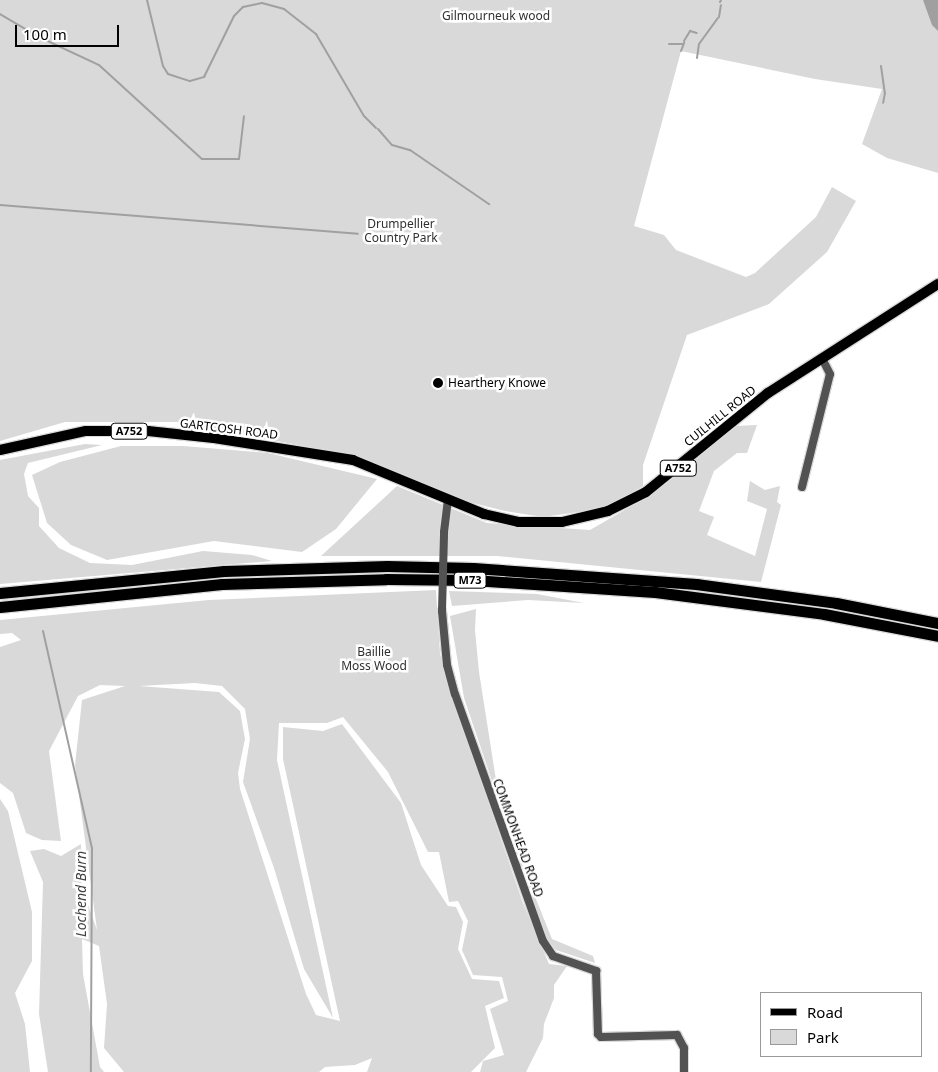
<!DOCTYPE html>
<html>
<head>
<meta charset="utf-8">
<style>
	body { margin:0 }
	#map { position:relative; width:938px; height:1072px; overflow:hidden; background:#fff; font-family:"Noto Sans",sans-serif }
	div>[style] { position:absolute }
	.green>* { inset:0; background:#d9d9d9 }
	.water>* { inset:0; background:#a0a0a0 }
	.stream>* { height:2px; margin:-1px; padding:0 1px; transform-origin:1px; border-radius:1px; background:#a0a0a0 }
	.roads { filter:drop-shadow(1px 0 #dbdbdb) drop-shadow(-1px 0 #dbdbdb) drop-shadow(0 1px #dbdbdb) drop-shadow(0 -1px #dbdbdb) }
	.minor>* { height:8px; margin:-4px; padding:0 4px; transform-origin:4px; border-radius:4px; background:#525252 }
	.major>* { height:10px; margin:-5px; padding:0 5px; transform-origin:5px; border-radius:5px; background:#000 }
	.highway>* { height:11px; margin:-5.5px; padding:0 5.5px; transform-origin:5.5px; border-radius:5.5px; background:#000 }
	.minor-bridge>* { height:8px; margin:-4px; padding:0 4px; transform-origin:4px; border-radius:4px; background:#525252 }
	.dots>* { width:14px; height:14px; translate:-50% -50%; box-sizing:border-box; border:2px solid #fff; border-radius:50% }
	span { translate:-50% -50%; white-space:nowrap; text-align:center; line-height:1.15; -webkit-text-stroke:5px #fff; paint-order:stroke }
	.shield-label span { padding:1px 4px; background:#fff; border:1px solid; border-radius:4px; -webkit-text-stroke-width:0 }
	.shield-label { font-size:11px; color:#000; font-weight:700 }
	.park-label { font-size:12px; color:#303030 }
	.poi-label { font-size:12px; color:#000 }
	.left { translate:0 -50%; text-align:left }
	.street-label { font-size:12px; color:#000 }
	.water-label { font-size:14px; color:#414141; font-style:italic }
	.legend { position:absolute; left:760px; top:992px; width:162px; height:65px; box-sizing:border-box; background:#fff; border:1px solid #999; margin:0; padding:6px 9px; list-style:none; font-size:15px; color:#000 }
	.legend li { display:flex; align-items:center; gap:10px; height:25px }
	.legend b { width:25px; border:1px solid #999 }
	.scale { position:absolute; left:15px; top:25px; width:104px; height:22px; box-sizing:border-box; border:2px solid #000; border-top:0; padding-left:6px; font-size:15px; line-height:18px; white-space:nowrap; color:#000; -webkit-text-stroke:4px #fff; paint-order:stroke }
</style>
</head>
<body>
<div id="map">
	<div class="green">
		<div style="clip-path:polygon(0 0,938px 0,938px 173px,887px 158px,862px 144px,882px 89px,815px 79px,681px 51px,634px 226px,664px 235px,676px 250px,746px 277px,755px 273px,816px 217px,832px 187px,856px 201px,827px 252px,769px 304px,687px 335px,643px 465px,643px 486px,618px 501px,592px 510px,543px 517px,505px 511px,469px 502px,336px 452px,176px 422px,65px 422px,0 441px)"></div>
		<div style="clip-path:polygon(757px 425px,747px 453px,737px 453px,714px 471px,699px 511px,714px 517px,707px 535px,755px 556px,767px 509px,747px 501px,750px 481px,765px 490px,780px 486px,777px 502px,781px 505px,761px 582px,497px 556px,321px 556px,397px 486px,487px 523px,590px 530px,649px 496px,734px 426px)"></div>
		<div style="clip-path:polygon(85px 444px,102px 445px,28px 463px,24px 474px,28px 496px,39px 508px,39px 526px,59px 548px,90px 563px,132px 565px,203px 551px,252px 555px,272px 561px,0 584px,0 460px)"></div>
		<div style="clip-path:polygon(121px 446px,183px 446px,268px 453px,377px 479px,336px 529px,302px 552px,214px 541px,107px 560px,71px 545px,47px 523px,32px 475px,60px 462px)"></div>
		<div style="clip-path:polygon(436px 590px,440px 653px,447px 683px,523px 903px,549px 964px,567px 966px,554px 985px,554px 998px,544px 1024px,543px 1038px,526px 1072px,480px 1072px,483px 1061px,504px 1055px,490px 1009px,508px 1001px,502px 977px,473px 975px,462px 950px,468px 921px,458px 901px,449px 902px,439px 852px,428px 852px,388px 772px,343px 717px,327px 723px,279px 723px,277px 760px,333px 1018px,304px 969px,274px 868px,243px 782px,250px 739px,245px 709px,222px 686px,195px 683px,139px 686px,219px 692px,240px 711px,245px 739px,238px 773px,240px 789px,306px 994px,316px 1015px,340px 1021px,283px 759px,283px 727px,323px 731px,342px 724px,401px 803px,421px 865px,448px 906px,456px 907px,463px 922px,458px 949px,472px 979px,499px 981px,504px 998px,485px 1006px,495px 1048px,471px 1072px,367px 1072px,372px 1058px,355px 1065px,325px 1067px,319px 1072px,124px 1072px,104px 1048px,107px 1004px,99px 946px,82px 939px,83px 974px,100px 1067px,104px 1072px,48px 1072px,39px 1014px,43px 882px,30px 851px,44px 849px,61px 856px,81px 844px,82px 888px,97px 930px,75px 765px,82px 700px,125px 686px,100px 685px,78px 696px,49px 751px,61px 841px,42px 840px,26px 833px,13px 793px,0 783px,0 647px,21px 640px,12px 633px,0 634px,0 620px,209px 600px)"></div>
		<div style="clip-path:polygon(449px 591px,537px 594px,584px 603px,528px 600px,452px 606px)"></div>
		<div style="clip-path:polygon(476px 609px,475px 630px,479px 672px,499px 799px,514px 844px,552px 939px,593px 956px,595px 963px,556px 950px,547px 939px,524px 876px,487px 766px,464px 698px,450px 616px)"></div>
		<div style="clip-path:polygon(0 799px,8px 811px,32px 912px,32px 961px,15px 993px,25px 1024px,30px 1072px,0 1072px)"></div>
	</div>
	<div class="water">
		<div style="clip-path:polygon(923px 0,938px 0,938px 31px,932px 25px)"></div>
	</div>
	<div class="stream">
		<div style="left:147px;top:0;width:68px;rotate:76.4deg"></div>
		<div style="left:163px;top:66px;width:9px;rotate:58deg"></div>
		<div style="left:168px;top:74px;width:23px;rotate:18deg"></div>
		<div style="left:190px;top:81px;width:15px;rotate:-16deg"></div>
		<div style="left:204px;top:77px;width:68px;rotate:-63.8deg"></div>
		<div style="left:234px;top:16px;width:13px;rotate:-45deg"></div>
		<div style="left:243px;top:7px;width:19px;rotate:-12deg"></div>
		<div style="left:262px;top:3px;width:23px;rotate:15deg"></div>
		<div style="left:284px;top:9px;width:41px;rotate:38deg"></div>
		<div style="left:316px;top:34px;width:95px;rotate:59.7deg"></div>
		<div style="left:364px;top:116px;width:17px;rotate:45deg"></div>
		<div style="left:720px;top:2px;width:2px;rotate:-63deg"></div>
		<div style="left:0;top:14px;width:43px;rotate:30.7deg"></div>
		<div style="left:37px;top:36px;width:68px;rotate:25.1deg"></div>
		<div style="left:99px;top:65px;width:139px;rotate:42.4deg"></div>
		<div style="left:202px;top:159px;width:37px"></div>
		<div style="left:239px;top:159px;width:43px;rotate:-83.4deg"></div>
		<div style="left:719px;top:17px;width:12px;rotate:-81deg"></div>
		<div style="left:684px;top:41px;width:12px;rotate:-59deg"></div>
		<div style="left:690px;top:31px;width:7px;rotate:16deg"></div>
		<div style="left:669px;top:44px;width:14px"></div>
		<div style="left:681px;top:51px;width:9px;rotate:-69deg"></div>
		<div style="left:697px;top:58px;width:14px;rotate:-82deg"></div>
		<div style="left:699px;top:44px;width:32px;rotate:-54deg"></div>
		<div style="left:881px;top:66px;width:27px;rotate:82deg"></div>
		<div style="left:885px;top:93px;width:10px;rotate:101deg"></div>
		<div style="left:378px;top:129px;width:21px;rotate:49deg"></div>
		<div style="left:392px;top:145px;width:19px;rotate:16deg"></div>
		<div style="left:410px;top:150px;width:96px;rotate:34.4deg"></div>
		<div style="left:0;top:205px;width:359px;rotate:4.6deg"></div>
		<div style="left:43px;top:631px;width:222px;rotate:77.3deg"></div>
		<div style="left:92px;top:848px;width:224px;rotate:90.3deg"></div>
	</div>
	<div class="roads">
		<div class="minor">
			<div style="left:802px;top:487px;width:116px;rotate:-76.1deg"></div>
			<div style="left:830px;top:374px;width:18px;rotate:-117deg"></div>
			<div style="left:444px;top:532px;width:32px;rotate:-83deg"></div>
			<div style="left:442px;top:611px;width:54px;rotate:84.7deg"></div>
			<div style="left:447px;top:665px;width:30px;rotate:75deg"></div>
			<div style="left:455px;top:694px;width:262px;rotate:70.4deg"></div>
			<div style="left:543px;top:941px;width:18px;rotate:56deg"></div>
			<div style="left:553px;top:956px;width:46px;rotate:19.2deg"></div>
			<div style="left:596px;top:971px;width:63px;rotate:88.2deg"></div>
			<div style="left:598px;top:1034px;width:4px;rotate:45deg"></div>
			<div style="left:601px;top:1037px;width:76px;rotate:-1.5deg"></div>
			<div style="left:677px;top:1035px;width:15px;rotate:62deg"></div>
			<div style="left:684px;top:1048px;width:24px;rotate:90deg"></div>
		</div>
		<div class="major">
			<div style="left:0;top:450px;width:88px;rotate:-12.5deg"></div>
			<div style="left:86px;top:431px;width:62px"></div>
			<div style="left:148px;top:431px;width:66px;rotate:6.1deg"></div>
			<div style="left:214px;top:438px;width:141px;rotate:9deg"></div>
			<div style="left:353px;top:460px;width:142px;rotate:22.4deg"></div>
			<div style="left:484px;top:514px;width:35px;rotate:13deg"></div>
			<div style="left:518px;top:522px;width:44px"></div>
			<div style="left:562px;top:522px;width:47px;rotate:-13.4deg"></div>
			<div style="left:608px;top:511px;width:42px;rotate:-26.6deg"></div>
			<div style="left:646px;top:492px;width:157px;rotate:-39.1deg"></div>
			<div style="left:768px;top:393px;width:202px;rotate:-32.7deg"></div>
		</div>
		<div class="highway">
			<div style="left:0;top:593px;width:225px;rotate:-5.6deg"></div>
			<div style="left:224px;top:571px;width:163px;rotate:-1.8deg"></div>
			<div style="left:387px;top:566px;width:86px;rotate:1.3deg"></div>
			<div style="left:473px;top:568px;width:224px;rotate:4.1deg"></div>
			<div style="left:696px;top:584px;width:141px;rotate:7.7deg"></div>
			<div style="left:836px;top:603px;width:104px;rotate:11.1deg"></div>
			<div style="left:0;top:607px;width:223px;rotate:-5.9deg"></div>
			<div style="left:222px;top:584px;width:164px;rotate:-1.7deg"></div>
			<div style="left:386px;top:579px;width:87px;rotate:0.7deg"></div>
			<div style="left:473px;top:580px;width:182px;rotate:3.8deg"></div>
			<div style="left:655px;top:592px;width:170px;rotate:7.4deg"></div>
			<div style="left:824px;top:614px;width:116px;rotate:10.9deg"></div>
		</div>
	</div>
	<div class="minor-bridge">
		<div style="left:442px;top:611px;width:79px;rotate:-88.5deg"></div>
	</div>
	<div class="dots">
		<div style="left:438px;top:383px;background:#000"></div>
	</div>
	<div class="shield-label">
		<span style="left:129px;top:431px">A752</span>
		<span style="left:678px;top:468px">A752</span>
		<span style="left:470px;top:580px">M73</span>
	</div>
	<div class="park-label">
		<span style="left:496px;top:16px">Gilmourneuk wood</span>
		<span style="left:401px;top:231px">Drumpellier<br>Country Park</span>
		<span style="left:374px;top:659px">Baillie<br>Moss Wood</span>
	</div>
	<div class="poi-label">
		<span class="left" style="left:448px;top:383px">Hearthery Knowe</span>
	</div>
	<div class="street-label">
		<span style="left:720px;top:416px;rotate:-39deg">CUILHILL ROAD</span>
		<span style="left:229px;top:429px;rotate:7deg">GARTCOSH ROAD</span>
		<span style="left:518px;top:838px;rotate:70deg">COMMONHEAD ROAD</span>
	</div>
	<div class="water-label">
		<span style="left:81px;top:894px;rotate:-90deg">Lochend Burn</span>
	</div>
	<ul class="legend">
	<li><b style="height:6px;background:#000"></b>Road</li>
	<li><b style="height:14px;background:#d9d9d9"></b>Park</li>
	</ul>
	<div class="scale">100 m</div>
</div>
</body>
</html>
